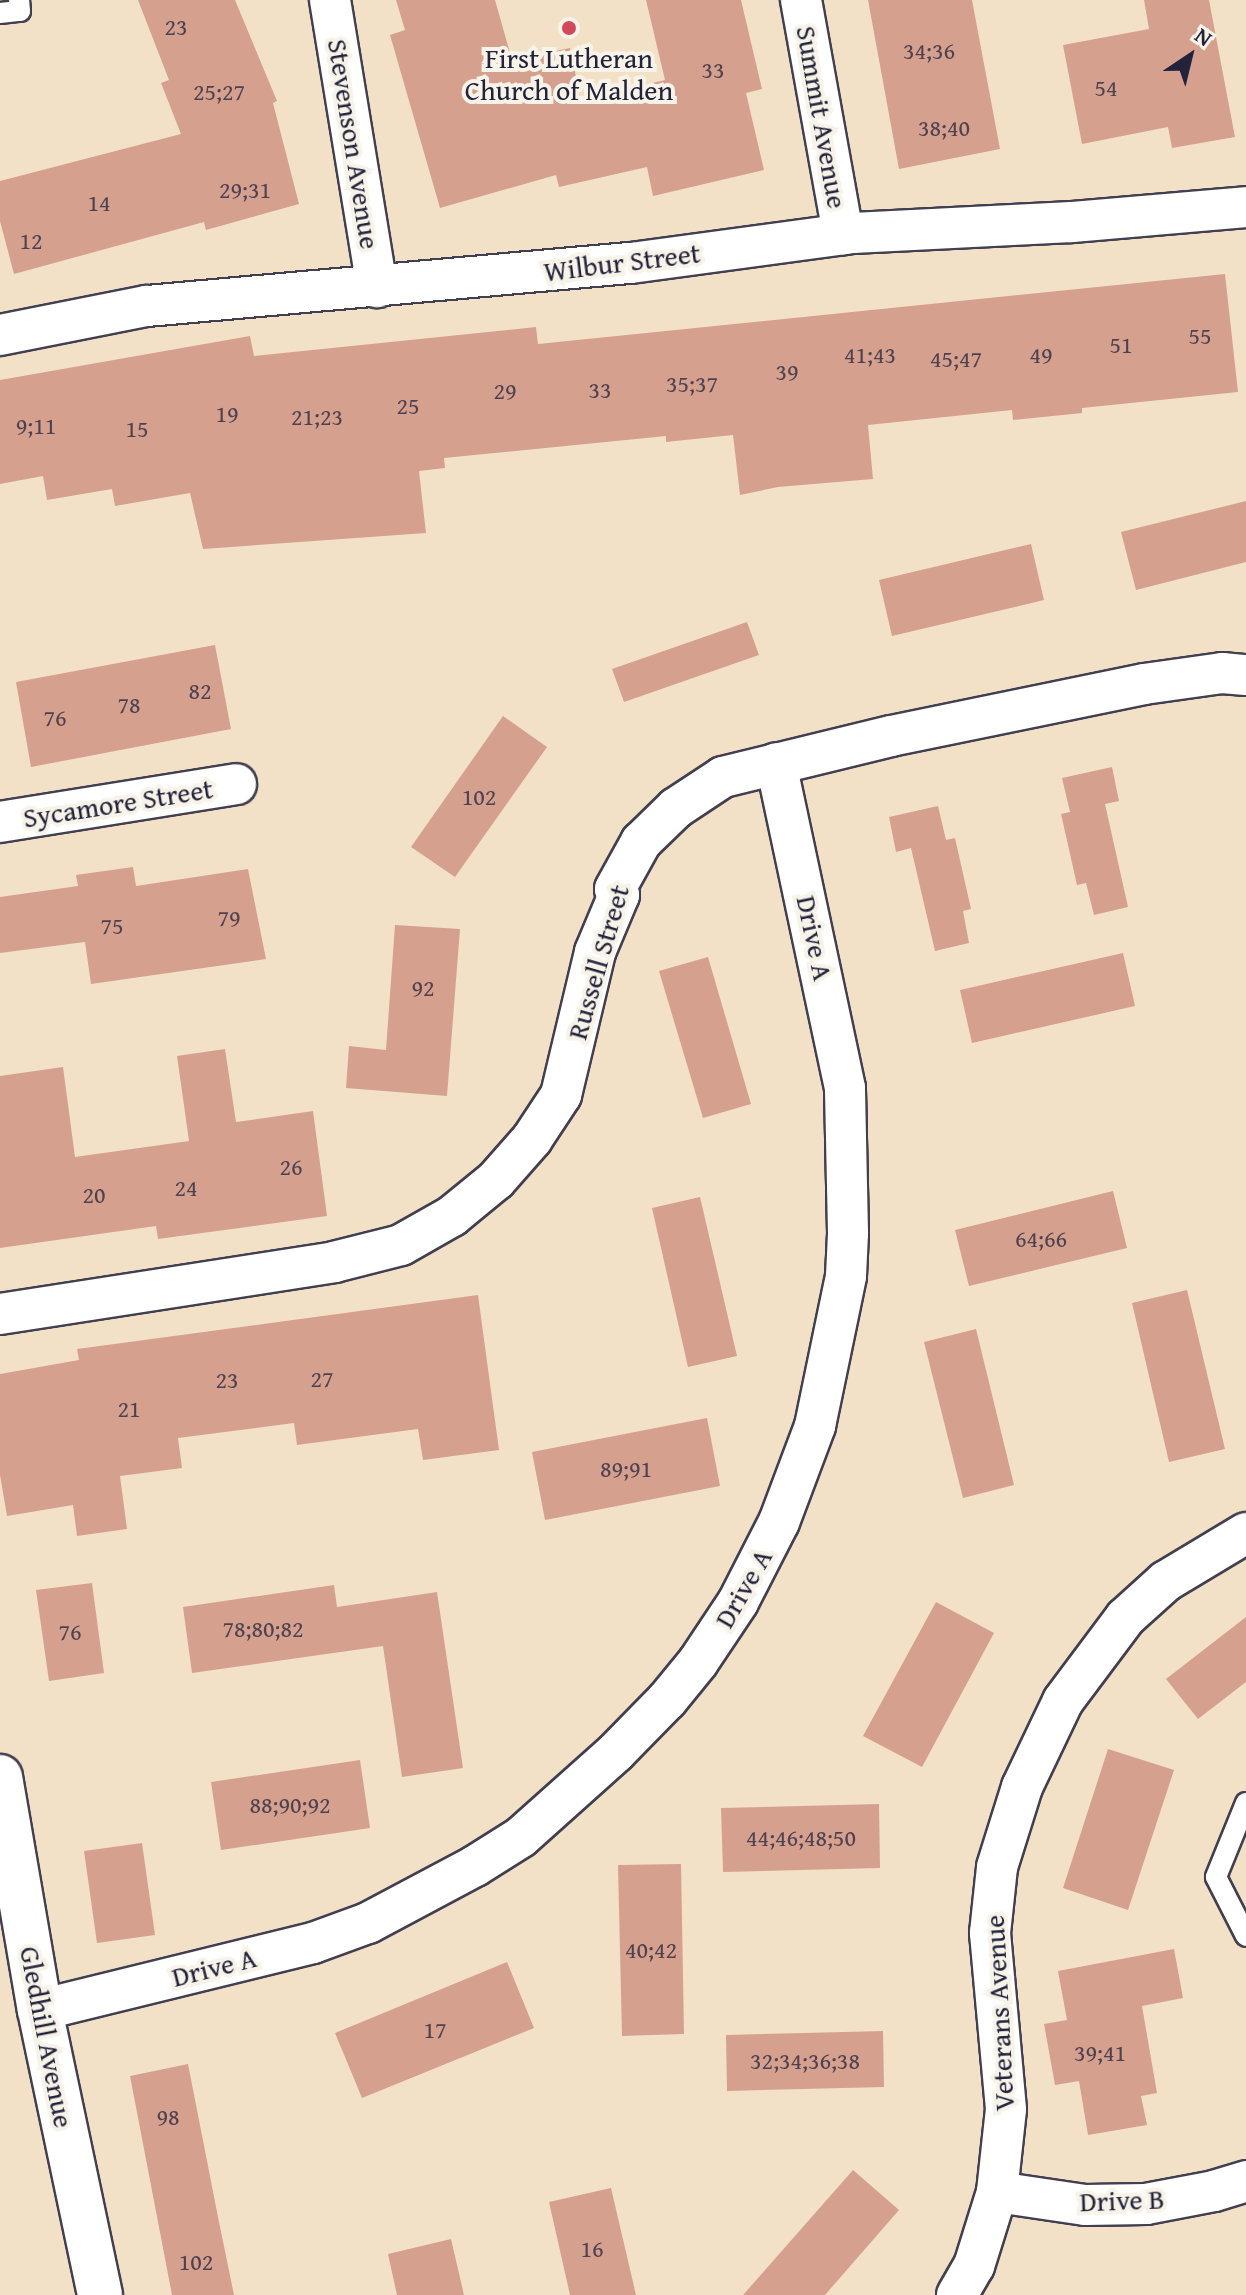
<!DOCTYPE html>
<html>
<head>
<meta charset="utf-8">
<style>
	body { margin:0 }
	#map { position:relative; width:1246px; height:2295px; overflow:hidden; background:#f3e1c7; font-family:"Gentium Book Plus",serif }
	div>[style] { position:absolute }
	.building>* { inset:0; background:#d6a08e }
	.roads { filter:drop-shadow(2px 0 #413f50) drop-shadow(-2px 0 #413f50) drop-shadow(0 2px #413f50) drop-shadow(0 -2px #413f50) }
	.lane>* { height:20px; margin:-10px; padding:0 10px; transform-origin:10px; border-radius:10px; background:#fff }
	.street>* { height:40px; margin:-20px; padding:0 20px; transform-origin:20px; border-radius:20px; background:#fff }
	.secondary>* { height:44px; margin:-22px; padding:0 22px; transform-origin:22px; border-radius:22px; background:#fff }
	.dots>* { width:22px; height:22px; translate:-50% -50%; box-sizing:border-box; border:4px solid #f7f3e8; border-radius:50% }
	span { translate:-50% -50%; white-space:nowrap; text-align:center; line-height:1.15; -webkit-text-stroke:8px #f7f3e8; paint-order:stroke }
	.number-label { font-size:24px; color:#4f4250 }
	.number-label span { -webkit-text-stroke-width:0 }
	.poi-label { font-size:28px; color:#22223b }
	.street-label { font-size:28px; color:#22223b }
	.north { position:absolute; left:1150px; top:16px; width:80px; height:80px; -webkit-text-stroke:6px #f7f3e8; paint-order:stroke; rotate:35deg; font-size:22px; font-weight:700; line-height:32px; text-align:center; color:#22223b }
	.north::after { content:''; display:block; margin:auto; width:28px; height:36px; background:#22223b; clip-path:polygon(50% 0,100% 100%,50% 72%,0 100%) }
</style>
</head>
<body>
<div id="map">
	<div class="building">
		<div style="clip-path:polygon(138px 0,235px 0,277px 101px,273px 103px,299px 204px,206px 230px,204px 222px,14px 274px,0 221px,0 181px,181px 134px,161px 83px,169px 80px)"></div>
		<div style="clip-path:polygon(396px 0,495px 0,512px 60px,570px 48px,581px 100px,665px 80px,646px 0,741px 0,762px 89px,746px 93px,764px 170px,653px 196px,647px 167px,559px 187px,556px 175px,440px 208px,390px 35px,405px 30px)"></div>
		<div style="clip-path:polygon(868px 0,972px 0,1000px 149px,899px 169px)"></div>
		<div style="clip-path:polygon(1144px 0,1209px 0,1235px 137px,1172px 148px,1168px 127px,1082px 144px,1063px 45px,1149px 29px)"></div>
		<div style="clip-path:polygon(1225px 274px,1238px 392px,1082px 408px,1082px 413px,1013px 420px,1012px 410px,868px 425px,873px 479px,778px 487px,740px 495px,733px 435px,666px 442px,666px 436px,444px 458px,445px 468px,419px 471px,426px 533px,203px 549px,190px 493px,115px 506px,112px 489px,47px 500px,43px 476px,0 484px,0 380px,250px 336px,254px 356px,536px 327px,538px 344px)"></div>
		<div style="clip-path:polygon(1246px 501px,1246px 562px,1136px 590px,1121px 532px)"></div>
		<div style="clip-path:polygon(1031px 544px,1044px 600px,892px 636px,879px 580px)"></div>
		<div style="clip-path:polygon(747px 622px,759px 655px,624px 702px,612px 669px)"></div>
		<div style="clip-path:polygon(215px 645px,231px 729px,31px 767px,16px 682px)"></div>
		<div style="clip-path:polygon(503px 716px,547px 747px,455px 877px,411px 847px)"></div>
		<div style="clip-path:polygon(1112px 767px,1119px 801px,1105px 804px,1128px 907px,1094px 915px,1086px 883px,1077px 885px,1061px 814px,1070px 812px,1062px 778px)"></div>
		<div style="clip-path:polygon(938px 806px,946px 840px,955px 838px,971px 909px,963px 911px,969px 943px,935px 951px,911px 848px,896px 852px,889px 817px)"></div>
		<div style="clip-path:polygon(133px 867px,136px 886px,248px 869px,266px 959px,91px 984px,85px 942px,0 953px,0 897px,78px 886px,76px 875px)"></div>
		<div style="clip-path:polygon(395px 925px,460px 929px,447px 1096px,346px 1088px,349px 1046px,386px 1050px)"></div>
		<div style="clip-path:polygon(1123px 953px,1135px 1006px,972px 1043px,960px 990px)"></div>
		<div style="clip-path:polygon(708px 957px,751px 1104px,703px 1118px,659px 971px)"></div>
		<div style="clip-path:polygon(225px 1049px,236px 1122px,313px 1111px,327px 1216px,158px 1239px,156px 1226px,0 1248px,0 1076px,63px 1067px,75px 1157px,189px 1141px,177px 1056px)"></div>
		<div style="clip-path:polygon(1113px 1191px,1127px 1248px,969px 1286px,955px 1230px)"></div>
		<div style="clip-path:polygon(700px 1197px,737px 1356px,688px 1367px,652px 1208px)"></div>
		<div style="clip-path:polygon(1187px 1290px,1225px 1449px,1169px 1462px,1132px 1303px)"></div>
		<div style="clip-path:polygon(478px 1295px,499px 1450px,423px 1460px,418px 1429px,297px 1445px,294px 1423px,178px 1438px,182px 1468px,120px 1476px,127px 1529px,77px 1536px,73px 1505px,7px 1516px,0 1475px,0 1374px,79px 1360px,77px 1349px)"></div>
		<div style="clip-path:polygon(976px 1329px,1014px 1485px,963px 1498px,924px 1342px)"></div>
		<div style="clip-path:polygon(707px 1418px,720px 1486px,545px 1520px,532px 1452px)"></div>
		<div style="clip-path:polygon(92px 1583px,104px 1673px,49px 1681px,36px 1590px)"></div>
		<div style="clip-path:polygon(334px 1585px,337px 1607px,437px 1592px,463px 1768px,402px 1777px,383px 1646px,192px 1673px,183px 1607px)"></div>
		<div style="clip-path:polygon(936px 1602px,994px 1633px,922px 1767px,863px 1736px)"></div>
		<div style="clip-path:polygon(1246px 1617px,1246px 1682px,1198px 1719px,1166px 1679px)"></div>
		<div style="clip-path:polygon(1108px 1749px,1174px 1770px,1128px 1910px,1063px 1888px)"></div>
		<div style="clip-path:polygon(360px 1760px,370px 1828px,221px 1850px,211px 1782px)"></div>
		<div style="clip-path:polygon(879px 1804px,880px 1868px,723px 1872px,721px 1808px)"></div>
		<div style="clip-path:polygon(142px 1843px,155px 1935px,97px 1943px,84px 1851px)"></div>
		<div style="clip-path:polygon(681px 1864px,684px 2034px,622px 2036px,618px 1865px)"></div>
		<div style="clip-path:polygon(1174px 1949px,1183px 1998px,1142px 2006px,1157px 2093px,1141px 2096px,1147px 2125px,1088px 2135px,1079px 2081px,1055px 2085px,1044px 2024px,1067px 2020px,1058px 1971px)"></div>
		<div style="clip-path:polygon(507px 1962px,534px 2028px,362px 2098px,335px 2033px)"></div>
		<div style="clip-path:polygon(883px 2031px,884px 2087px,727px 2091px,726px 2035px)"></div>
		<div style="clip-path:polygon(188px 2064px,218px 2217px,234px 2295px,172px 2295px,130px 2076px)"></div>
		<div style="clip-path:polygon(853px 2170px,899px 2210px,825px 2295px,743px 2295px)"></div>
		<div style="clip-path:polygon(611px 2188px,636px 2295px,570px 2295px,549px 2202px)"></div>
		<div style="clip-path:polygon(451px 2239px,464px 2295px,397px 2295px,388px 2254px)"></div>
	</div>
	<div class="roads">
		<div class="lane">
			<div style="left:0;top:13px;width:20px;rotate:-6deg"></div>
			<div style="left:20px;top:11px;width:11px;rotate:-95deg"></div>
			<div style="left:1246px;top:1803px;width:80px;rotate:112.1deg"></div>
			<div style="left:1216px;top:1877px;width:66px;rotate:63deg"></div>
		</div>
		<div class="street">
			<div style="left:330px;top:0;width:291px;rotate:80.7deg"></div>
			<div style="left:801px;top:0;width:238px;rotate:79.8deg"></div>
			<div style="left:0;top:335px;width:150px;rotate:-11.2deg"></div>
			<div style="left:147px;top:306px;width:486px;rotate:-5.1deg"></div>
			<div style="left:631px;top:263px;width:224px;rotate:-7.7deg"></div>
			<div style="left:853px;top:233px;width:219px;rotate:-2.9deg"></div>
			<div style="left:1072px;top:222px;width:175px;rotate:-4.9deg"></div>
			<div style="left:0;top:822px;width:239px;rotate:-9.1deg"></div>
			<div style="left:0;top:1314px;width:338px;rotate:-8.8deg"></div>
			<div style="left:334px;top:1262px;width:69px;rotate:-14.2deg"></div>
			<div style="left:401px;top:1245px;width:59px;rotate:-29.6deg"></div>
			<div style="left:452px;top:1216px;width:57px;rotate:-39.3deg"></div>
			<div style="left:496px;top:1180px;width:55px;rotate:-48.7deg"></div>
			<div style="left:532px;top:1139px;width:53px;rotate:-56.6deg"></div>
			<div style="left:561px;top:1095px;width:147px;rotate:-76.6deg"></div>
			<div style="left:595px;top:952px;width:62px;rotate:-67.2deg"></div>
			<div style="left:619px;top:895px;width:7px;rotate:-124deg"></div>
			<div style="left:615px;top:889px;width:54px;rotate:-61deg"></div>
			<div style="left:641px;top:842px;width:49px;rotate:-44.2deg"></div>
			<div style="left:676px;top:808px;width:56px;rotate:-33.4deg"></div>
			<div style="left:723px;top:777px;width:173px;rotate:-13.7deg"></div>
			<div style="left:891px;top:736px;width:258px;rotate:-11.6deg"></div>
			<div style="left:1144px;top:684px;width:79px;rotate:-8deg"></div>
			<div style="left:1222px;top:673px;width:24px;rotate:5deg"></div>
			<div style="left:40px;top:2010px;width:281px;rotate:-13.8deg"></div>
			<div style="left:313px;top:1943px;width:59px;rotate:-20deg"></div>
			<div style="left:368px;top:1923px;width:121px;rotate:-28deg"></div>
			<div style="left:475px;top:1866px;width:54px;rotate:-32.2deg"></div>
			<div style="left:521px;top:1837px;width:127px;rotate:-41.8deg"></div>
			<div style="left:616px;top:1752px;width:73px;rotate:-45.6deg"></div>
			<div style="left:667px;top:1700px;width:49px;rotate:-50.8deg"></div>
			<div style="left:698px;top:1662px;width:72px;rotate:-56.3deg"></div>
			<div style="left:738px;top:1602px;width:90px;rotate:-62.9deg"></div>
			<div style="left:779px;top:1522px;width:103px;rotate:-69.4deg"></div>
			<div style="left:815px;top:1426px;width:153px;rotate:-78.3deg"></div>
			<div style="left:846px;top:1276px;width:43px;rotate:-87.3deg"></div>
			<div style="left:848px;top:1233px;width:145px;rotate:-91.2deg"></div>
			<div style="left:845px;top:1088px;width:332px;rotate:-102deg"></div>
			<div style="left:997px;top:2192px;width:89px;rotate:8.4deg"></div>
			<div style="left:1085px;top:2205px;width:61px;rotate:-0.9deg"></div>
			<div style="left:1146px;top:2204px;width:69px;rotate:-10.8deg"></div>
			<div style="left:1214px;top:2191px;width:34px;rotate:-17deg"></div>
			<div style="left:957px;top:2295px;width:34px;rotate:-60deg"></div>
			<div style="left:974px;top:2266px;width:77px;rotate:-72.7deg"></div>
			<div style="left:997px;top:2192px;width:83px;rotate:-83.8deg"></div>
			<div style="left:1006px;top:2109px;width:177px;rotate:-95.2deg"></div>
			<div style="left:990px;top:1933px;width:66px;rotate:-83.9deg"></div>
			<div style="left:997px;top:1867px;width:84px;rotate:-72.6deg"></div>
			<div style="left:1022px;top:1787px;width:95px;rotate:-64.5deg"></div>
			<div style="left:1063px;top:1701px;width:104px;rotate:-53.2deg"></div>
			<div style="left:1125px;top:1618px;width:55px;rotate:-42.1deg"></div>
			<div style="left:1166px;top:1581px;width:93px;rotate:-31deg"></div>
		</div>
		<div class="secondary">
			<div style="left:0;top:1777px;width:236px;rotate:80.3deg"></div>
			<div style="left:40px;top:2010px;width:291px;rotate:78.1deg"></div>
		</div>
	</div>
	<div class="dots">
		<div style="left:569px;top:28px;background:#d1495b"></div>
	</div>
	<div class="number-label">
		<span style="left:176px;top:27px">23</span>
		<span style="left:929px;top:51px">34;36</span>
		<span style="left:713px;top:70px">33</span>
		<span style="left:1106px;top:88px">54</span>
		<span style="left:219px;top:92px">25;27</span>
		<span style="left:944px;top:128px">38;40</span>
		<span style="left:245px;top:190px">29;31</span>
		<span style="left:99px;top:203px">14</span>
		<span style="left:31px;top:241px">12</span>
		<span style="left:1200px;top:336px">55</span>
		<span style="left:1121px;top:345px">51</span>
		<span style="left:870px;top:355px">41;43</span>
		<span style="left:1041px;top:355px">49</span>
		<span style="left:956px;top:359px">45;47</span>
		<span style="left:787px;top:372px">39</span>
		<span style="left:692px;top:384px">35;37</span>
		<span style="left:600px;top:390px">33</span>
		<span style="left:505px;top:391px">29</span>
		<span style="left:408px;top:406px">25</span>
		<span style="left:227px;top:414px">19</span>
		<span style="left:317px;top:417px">21;23</span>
		<span style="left:36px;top:426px">9;11</span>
		<span style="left:137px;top:429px">15</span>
		<span style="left:200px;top:691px">82</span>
		<span style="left:129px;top:705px">78</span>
		<span style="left:55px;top:718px">76</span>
		<span style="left:479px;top:797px">102</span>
		<span style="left:229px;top:918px">79</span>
		<span style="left:112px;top:926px">75</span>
		<span style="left:423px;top:988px">92</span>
		<span style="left:291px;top:1167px">26</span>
		<span style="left:186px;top:1188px">24</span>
		<span style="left:94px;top:1195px">20</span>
		<span style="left:1041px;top:1239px">64;66</span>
		<span style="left:322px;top:1379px">27</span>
		<span style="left:227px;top:1380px">23</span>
		<span style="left:129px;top:1409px">21</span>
		<span style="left:626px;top:1469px">89;91</span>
		<span style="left:263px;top:1629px">78;80;82</span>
		<span style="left:70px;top:1632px">76</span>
		<span style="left:290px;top:1805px">88;90;92</span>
		<span style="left:801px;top:1838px">44;46;48;50</span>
		<span style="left:651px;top:1950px">40;42</span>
		<span style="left:435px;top:2030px">17</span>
		<span style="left:1100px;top:2053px">39;41</span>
		<span style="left:805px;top:2061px">32;34;36;38</span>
		<span style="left:168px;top:2117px">98</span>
		<span style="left:592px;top:2249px">16</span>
		<span style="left:196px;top:2262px">102</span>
	</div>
	<div class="poi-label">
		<span style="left:569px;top:74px">First Lutheran<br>Church of Malden</span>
	</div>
	<div class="street-label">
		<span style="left:822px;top:117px;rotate:80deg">Summit Avenue</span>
		<span style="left:354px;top:144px;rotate:81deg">Stevenson Avenue</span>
		<span style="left:622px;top:262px;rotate:-7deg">Wilbur Street</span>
		<span style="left:118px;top:803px;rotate:-9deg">Sycamore Street</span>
		<span style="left:815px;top:938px;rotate:78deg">Drive A</span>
		<span style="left:598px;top:962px;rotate:-74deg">Russell Street</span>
		<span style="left:743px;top:1588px;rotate:-60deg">Drive A</span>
		<span style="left:214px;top:1967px;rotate:-14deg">Drive A</span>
		<span style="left:999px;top:2013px;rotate:-93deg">Veterans Avenue</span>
		<span style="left:47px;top:2037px;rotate:79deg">Gledhill Avenue</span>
		<span style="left:1122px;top:2200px;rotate:-2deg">Drive B</span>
	</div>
	<div class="north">N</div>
</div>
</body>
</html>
